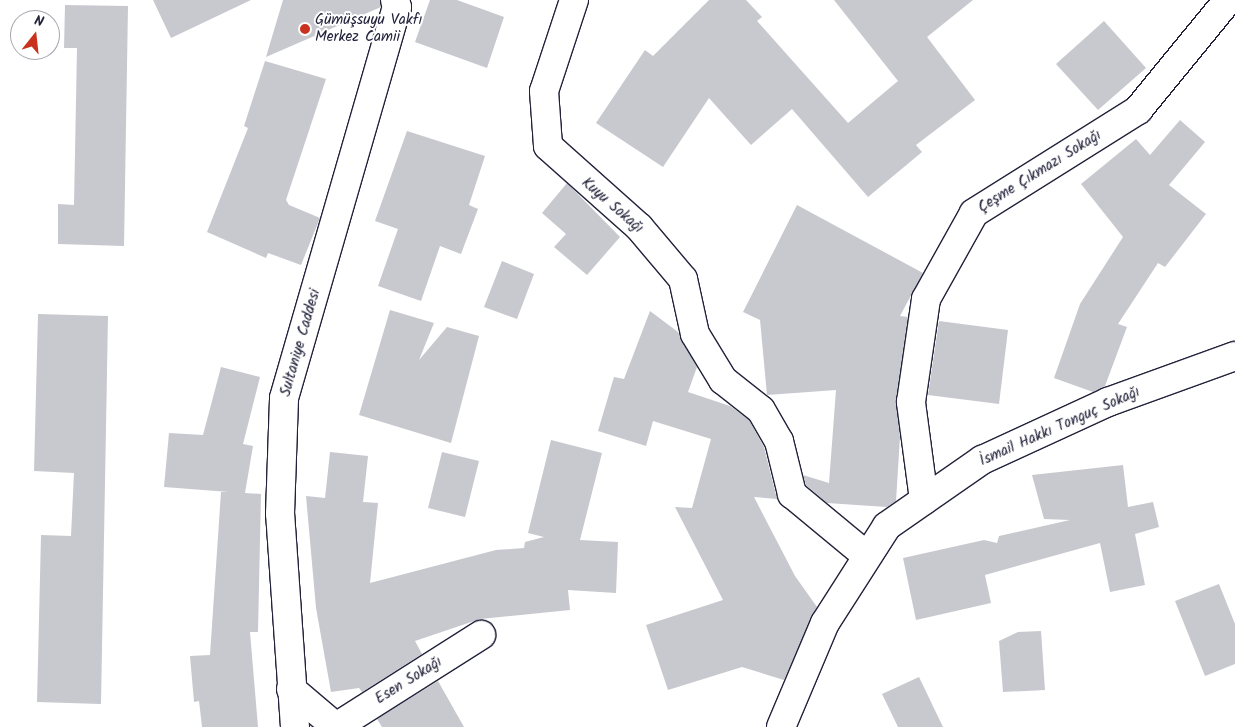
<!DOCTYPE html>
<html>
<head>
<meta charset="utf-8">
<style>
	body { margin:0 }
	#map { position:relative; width:1235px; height:727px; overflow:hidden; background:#fff; font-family:Kalam,sans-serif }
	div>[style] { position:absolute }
	.building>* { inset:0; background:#c8c8cf }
	.roads { filter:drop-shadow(1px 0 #22223b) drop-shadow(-1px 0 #22223b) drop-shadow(0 1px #22223b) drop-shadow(0 -1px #22223b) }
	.minor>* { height:28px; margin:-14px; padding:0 14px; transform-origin:14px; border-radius:14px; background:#fff }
	.dots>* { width:14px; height:14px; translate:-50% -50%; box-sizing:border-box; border:2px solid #fff; border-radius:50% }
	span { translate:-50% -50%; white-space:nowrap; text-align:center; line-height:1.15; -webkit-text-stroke:4px #fff; paint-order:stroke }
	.poi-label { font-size:15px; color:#22223b }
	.left { translate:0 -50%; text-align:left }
	.street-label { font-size:15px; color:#22223b }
	.north { position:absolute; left:10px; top:10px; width:50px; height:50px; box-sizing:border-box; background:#fff; border:1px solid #a7a7b1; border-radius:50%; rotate:16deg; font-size:14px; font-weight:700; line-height:20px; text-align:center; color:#22223b }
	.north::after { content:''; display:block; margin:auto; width:18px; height:22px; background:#c8321e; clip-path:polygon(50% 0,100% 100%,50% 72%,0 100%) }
</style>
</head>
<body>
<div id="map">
	<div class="building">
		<div style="clip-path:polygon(153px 0,251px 0,171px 38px)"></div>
		<div style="clip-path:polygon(283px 0,380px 0,381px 7px,266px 57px)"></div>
		<div style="clip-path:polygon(430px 0,457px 0,504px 17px,487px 68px,415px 42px)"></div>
		<div style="clip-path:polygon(709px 0,746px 0,762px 17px,757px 21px,848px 123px,898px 81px,834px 0,973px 0,927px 37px,975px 100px,916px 145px,922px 152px,868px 197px,792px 109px,751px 145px,709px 98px,663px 167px,596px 123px,645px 50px,653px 56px)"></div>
		<div style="clip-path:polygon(65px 5px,128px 6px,124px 246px,58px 244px,58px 204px,74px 205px,77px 48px,64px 48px)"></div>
		<div style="clip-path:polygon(1104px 21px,1146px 68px,1098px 110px,1056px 64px)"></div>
		<div style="clip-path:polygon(265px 61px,326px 79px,286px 200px,289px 205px,320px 218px,301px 265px,268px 253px,266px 258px,207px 232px,248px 128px,244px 126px)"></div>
		<div style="clip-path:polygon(1180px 120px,1205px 142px,1169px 185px,1206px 214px,1165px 267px,1158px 263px,1118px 324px,1127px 327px,1105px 386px,1093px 392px,1054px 378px,1080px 304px,1123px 237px,1081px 184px,1136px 139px,1150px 155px)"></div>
		<div style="clip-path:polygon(407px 131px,485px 156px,469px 205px,478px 209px,461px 254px,440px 246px,421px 301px,378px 286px,398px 229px,375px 221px)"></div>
		<div style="clip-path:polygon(567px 183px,620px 237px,587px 275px,554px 247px,566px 234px,542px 213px)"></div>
		<div style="clip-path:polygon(797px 205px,923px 273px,900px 316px,908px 317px,896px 400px,900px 437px,896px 501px,887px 507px,827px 503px,806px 485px,803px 475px,829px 483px,836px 390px,767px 395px,760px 320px,743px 312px)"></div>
		<div style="clip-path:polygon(502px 261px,534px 274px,517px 319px,484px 307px)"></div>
		<div style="clip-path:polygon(390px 310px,434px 323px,419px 360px,447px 327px,479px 336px,451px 443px,359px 415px)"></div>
		<div style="clip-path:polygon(650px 311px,678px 332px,697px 367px,688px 392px,730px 406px,749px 420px,764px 447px,777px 499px,754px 497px,795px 576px,817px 607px,784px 680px,742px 667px,668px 690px,646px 625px,723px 600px,675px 507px,692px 508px,711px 439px,653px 421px,646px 446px,598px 431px,614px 377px,624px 379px)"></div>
		<div style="clip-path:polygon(38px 314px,108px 316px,101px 704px,37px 702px,41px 535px,71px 536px,74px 473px,34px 471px)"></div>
		<div style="clip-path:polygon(939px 321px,1008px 330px,999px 404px,928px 395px)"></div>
		<div style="clip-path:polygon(221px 367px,260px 377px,243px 444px,253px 446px,245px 493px,261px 494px,258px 632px,250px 632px,258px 727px,202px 727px,199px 701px,194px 702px,190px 656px,210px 655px,221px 492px,229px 492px,164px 487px,169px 433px,203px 435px)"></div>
		<div style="clip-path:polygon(551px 440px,602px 453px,580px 540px,618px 542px,616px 593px,568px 590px,570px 610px,480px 619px,415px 641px,422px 654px,362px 692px,359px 688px,331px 692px,316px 608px,306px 496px,325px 498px,330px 452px,368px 456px,363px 502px,378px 503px,370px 583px,496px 550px,524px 548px,525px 542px,544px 537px,528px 533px)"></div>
		<div style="clip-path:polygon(442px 452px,479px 461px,465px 517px,428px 508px)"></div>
		<div style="clip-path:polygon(1123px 465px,1128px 507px,1153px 502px,1159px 527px,1135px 534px,1145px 585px,1110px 592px,1100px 543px,985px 575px,991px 603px,916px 620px,903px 558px,984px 540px,997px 543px,999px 536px,1070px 520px,1044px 519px,1032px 475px)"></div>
		<div style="clip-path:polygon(1219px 584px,1235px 624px,1235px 664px,1205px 676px,1175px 601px)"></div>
		<div style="clip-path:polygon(1041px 631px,1045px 690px,1003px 692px,999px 641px,1018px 632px)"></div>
		<div style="clip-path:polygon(919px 677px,943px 727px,898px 727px,882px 694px)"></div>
		<div style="clip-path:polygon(438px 681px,464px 727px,382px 727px,377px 719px)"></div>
	</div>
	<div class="roads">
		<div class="minor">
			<div style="left:574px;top:0;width:96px;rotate:108.2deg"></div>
			<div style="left:544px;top:91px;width:55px;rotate:85.8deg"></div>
			<div style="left:548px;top:146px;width:122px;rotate:41.7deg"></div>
			<div style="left:639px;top:227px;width:68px;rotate:49.8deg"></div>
			<div style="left:683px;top:279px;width:56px;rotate:77.7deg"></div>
			<div style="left:695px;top:334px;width:54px;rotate:58.7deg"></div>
			<div style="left:723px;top:380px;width:48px;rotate:38.3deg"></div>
			<div style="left:761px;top:410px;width:36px;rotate:60deg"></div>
			<div style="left:779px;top:441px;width:55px;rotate:76.2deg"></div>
			<div style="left:792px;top:494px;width:97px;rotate:39.6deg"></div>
			<div style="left:924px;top:500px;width:99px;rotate:-97.6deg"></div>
			<div style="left:911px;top:402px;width:104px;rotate:-81.7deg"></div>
			<div style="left:926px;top:299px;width:98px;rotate:-60.8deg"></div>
			<div style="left:974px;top:213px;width:194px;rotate:-32.1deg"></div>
			<div style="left:1138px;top:110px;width:142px;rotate:-50.7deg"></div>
			<div style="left:291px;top:689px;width:59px;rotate:40.2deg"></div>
			<div style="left:295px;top:727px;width:214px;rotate:-94deg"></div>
			<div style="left:280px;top:514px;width:116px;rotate:-88deg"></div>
			<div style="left:284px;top:398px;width:407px;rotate:-73.9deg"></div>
			<div style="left:397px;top:7px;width:7px;rotate:-106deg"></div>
			<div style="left:336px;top:727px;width:172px;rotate:-32.4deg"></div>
			<div style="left:781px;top:727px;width:113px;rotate:-67.1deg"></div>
			<div style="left:825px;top:623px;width:115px;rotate:-57.4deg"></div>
			<div style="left:887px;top:526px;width:116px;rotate:-34.8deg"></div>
			<div style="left:982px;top:460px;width:139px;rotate:-24.7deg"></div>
			<div style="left:1108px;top:402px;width:135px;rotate:-19.9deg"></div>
		</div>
	</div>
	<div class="dots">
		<div style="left:305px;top:29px;background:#c8321e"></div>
	</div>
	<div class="poi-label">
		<span class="left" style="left:315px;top:29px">Gümüşsuyu Vakfı<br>Merkez Camii</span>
	</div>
	<div class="street-label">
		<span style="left:1040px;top:172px;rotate:-32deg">Çeşme Çıkmazı Sokağı</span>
		<span style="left:612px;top:206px;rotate:41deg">Kuyu Sokağı</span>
		<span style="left:301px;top:343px;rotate:-74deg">Sultaniye Caddesi</span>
		<span style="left:1060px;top:427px;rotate:-24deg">İsmail Hakkı Tonguç Sokağı</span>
		<span style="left:409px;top:681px;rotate:-32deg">Esen Sokağı</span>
	</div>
	<div class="north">N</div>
</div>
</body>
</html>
